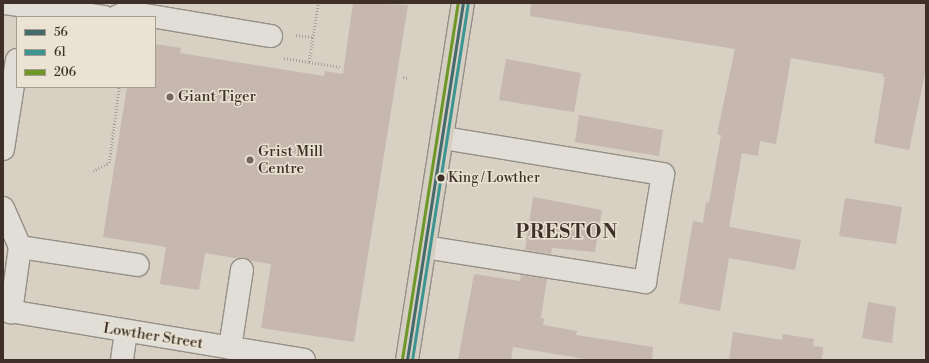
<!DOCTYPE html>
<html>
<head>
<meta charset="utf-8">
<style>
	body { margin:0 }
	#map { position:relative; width:929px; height:363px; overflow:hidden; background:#d7d0c3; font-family:"Libre Bodoni",serif }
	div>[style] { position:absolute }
	.building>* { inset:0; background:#c6b7af }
	.path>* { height:2.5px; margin-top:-1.25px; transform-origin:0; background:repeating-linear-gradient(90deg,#a7a29d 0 1px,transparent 0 3px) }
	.roads { filter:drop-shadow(1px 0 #948f86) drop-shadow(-1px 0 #948f86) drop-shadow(0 1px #948f86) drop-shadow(0 -1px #948f86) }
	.minor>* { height:22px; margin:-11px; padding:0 11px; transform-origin:11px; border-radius:11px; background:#e1ded7 }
	.major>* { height:22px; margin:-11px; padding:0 11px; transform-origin:11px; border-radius:11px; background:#d5cec2 }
	.bus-1>* { height:3px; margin:-1.5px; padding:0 1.5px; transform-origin:1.5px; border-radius:1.5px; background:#456a6b }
	.bus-2>* { height:3px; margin:-1.5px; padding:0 1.5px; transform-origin:1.5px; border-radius:1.5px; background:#3c9591 }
	.bus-3>* { height:3px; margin:-1.5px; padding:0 1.5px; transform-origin:1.5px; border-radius:1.5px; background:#6d9726 }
	.dots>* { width:11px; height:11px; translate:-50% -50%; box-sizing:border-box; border:2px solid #eae3d3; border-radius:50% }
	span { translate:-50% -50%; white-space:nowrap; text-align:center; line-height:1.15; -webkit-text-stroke:3px #eae3d3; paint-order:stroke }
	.bus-label { font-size:14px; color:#3e2f28 }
	.left { translate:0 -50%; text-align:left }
	.poi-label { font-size:15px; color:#3e2f28 }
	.street-label { font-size:15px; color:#3e2f28 }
	.district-label { font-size:19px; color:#3e2f28; font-weight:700; letter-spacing:1px }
	.frame { position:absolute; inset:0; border:4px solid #3e2f28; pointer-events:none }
	.legend { position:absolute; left:16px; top:16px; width:140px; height:72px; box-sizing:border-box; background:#eae3d3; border:1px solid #a59b8f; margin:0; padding:5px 7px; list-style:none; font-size:12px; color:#3e2f28 }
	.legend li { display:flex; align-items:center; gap:8px; height:20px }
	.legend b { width:20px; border:1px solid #a59b8f }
</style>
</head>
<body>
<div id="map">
	<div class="building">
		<div style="clip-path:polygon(353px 3px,408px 5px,354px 342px,261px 328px,271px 264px,205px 253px,199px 290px,160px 284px,166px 247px,103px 237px,127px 87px,155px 87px,155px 44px,181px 48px,180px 53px,324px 76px,325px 71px,343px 74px)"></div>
		<div style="clip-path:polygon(531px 3px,926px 3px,926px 69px,909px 150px,874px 143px,885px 77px,883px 77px,883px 74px,791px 58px,776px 144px,760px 141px,758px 156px,742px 153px,729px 227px,801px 240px,795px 270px,729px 258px,720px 311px,679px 303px,693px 221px,703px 223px,706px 202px,709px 203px,721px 135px,717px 134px,735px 49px,530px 16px)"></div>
		<div style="clip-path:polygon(506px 59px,581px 73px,574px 112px,499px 100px)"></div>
		<div style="clip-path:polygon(579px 115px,663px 130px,659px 156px,575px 142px)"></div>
		<div style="clip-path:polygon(533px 197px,602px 210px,595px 252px,552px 248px,551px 254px,525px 250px)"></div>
		<div style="clip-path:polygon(845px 198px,902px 207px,896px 244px,839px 236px)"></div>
		<div style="clip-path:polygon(474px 274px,520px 281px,521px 275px,547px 279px,541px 318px,544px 318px,543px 325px,577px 331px,576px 335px,653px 347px,652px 360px,592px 360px,513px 347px,511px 360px,458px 360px)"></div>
		<div style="clip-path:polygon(868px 302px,896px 307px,892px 343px,862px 338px)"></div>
		<div style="clip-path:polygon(733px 332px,782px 340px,783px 334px,814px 339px,813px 346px,823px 347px,822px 360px,729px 360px)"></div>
	</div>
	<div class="path">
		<div style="left:296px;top:35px;width:17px;rotate:7deg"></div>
		<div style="left:284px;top:58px;width:25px;rotate:9deg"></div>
		<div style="left:309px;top:62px;width:60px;rotate:-81.3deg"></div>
		<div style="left:309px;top:62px;width:31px;rotate:9deg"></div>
		<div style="left:403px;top:77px;width:5px;rotate:11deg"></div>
		<div style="left:93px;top:171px;width:18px;rotate:-27deg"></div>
		<div style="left:109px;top:163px;width:77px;rotate:-82.5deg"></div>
	</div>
	<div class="roads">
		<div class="minor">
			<div style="left:5px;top:3px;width:100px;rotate:8deg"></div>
			<div style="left:116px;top:17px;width:12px;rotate:-24deg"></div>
			<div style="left:127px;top:12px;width:146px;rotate:9.5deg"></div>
			<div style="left:3px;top:149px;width:90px;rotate:-81.1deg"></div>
			<div style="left:3px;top:208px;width:43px;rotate:66.4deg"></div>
			<div style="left:20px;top:247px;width:66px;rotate:97.9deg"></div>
			<div style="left:20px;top:247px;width:119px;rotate:8.7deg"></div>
			<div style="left:425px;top:247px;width:223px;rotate:9deg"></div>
			<div style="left:645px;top:282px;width:109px;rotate:-80.5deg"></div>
			<div style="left:663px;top:174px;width:223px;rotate:-170.7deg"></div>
			<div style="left:3px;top:310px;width:305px;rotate:9.4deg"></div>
			<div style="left:230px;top:348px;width:79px;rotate:-81.3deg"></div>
			<div style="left:122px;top:360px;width:29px;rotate:-82deg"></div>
		</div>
		<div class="major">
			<div style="left:407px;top:360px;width:361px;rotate:-81.1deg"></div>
		</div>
	</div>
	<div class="bus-1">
		<div style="left:407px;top:360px;width:361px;rotate:-81.1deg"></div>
	</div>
	<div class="bus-2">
		<div style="left:412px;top:360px;width:360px;rotate:-81.1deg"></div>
	</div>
	<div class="bus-3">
		<div style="left:402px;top:359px;width:360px;rotate:-81.1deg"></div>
	</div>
	<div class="dots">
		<div style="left:170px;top:97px;background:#74675e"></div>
		<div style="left:250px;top:160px;background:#74675e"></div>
		<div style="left:441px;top:178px;background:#3e2f28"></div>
	</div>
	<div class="bus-label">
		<span class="left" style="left:448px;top:178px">King / Lowther</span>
	</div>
	<div class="poi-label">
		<span class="left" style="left:178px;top:97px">Giant Tiger</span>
		<span class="left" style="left:258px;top:160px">Grist Mill<br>Centre</span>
	</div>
	<div class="street-label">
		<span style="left:153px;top:336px;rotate:9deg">Lowther Street</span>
	</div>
	<div class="district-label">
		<span style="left:567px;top:233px">PRESTON</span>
	</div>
	<div class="frame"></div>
	<ul class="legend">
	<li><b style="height:5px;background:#456a6b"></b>56</li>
	<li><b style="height:5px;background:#3c9591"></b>61</li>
	<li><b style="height:5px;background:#6d9726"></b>206</li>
	</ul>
</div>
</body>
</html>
